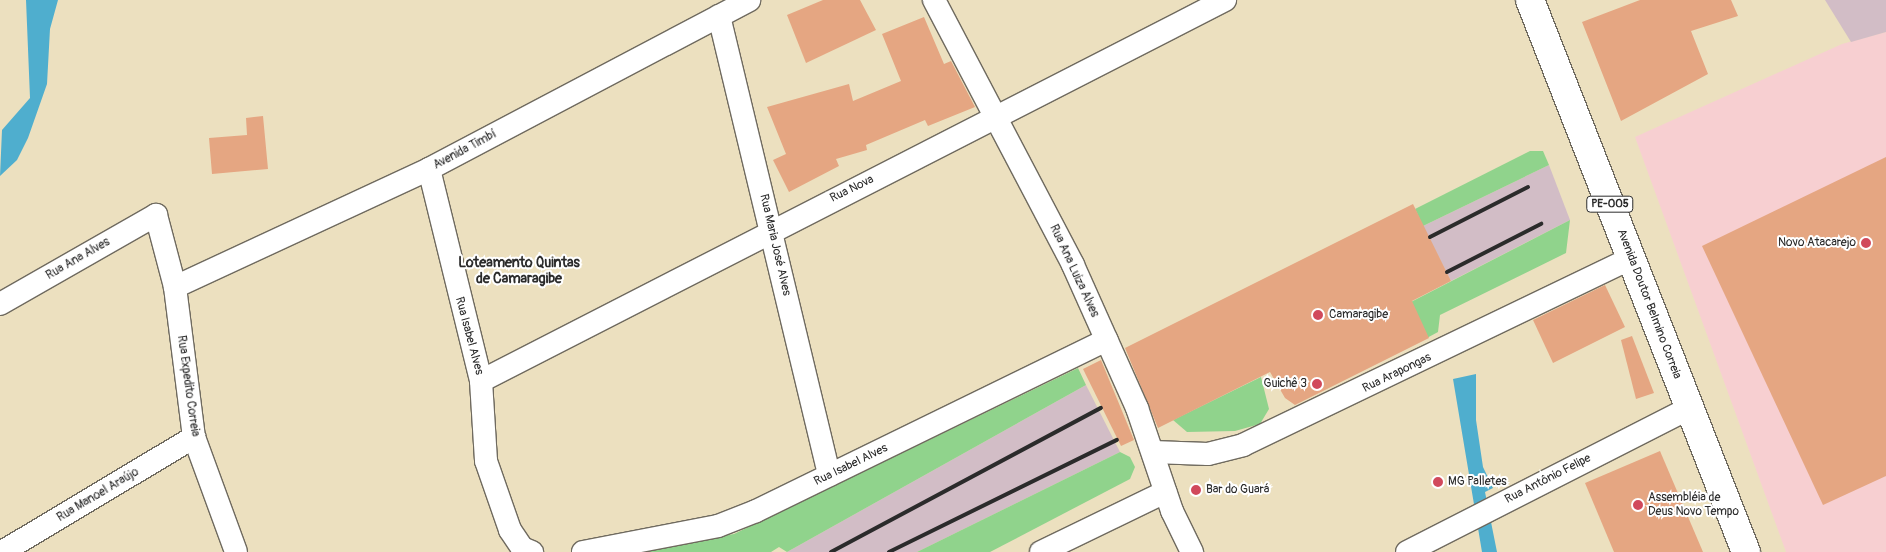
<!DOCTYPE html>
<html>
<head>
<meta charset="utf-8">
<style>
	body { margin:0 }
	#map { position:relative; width:1886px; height:552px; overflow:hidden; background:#ece0bf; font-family:Pangolin,sans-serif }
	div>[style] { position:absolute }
	.built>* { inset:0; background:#f7cfd1 }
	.industrial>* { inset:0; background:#d2bdc6 }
	.green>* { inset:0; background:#90d38c }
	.water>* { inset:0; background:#4faece }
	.building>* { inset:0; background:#e5a682 }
	.roads { filter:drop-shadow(1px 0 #6f6a5f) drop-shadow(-1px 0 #6f6a5f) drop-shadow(0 1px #6f6a5f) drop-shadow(0 -1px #6f6a5f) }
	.street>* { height:22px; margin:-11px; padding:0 11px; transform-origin:11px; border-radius:11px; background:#fff }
	.primary>* { height:28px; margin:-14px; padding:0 14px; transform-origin:14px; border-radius:14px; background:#fff }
	.rail>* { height:4px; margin:-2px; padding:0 2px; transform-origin:2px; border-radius:2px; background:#2b2b2b }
	.dots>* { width:14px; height:14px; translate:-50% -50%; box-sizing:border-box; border:2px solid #fff; border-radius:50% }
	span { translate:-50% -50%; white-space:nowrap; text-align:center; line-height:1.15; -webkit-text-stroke:4px #fff; paint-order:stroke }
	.shield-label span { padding:1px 4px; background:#fff; border:1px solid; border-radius:4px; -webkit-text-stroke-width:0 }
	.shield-label { font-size:11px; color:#2b2b2b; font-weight:700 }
	.street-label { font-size:12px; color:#2b2b2b }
	.poi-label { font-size:12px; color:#2b2b2b }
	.right { translate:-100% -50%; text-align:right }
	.left { translate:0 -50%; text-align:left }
	.neighbourhood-label { font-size:14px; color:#2b2b2b; font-weight:700 }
</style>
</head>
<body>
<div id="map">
	<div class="built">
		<div style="clip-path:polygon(1886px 32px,1886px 552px,1786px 552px,1635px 137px,1842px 44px)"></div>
	</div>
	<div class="industrial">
		<div style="clip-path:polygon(1825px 0,1886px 0,1886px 32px,1851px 42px)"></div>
		<div style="clip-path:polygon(1549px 165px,1570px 220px,1451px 281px,1423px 226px)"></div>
		<div style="clip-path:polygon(1086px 385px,1120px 452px,917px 552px,787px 552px)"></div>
	</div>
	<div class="green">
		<div style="clip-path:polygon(1530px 151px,1543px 151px,1549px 165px,1423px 226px,1415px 209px)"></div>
		<div style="clip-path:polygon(1570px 220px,1566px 253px,1440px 315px,1438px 332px,1425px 339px,1409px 303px)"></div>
		<div style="clip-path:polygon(1078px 368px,1086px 385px,787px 552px,779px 547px,771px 552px,633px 552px,734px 534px)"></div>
		<div style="clip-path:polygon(1261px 377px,1269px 409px,1260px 424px,1235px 431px,1187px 432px,1173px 420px)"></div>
		<div style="clip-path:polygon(1120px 452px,1130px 457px,1135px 467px,1130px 479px,990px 552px,917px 552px)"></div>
	</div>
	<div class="water">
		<div style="clip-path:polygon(26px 0,58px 0,50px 29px,47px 84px,28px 138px,17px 160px,0 176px,2px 130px,30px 98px)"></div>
		<div style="clip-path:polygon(1476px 374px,1476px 420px,1483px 467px,1493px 488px,1485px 492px,1497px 552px,1482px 552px,1453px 379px)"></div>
	</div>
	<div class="building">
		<div style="clip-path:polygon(823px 0,860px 0,876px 30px,806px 63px,787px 15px)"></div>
		<div style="clip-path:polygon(1640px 0,1731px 0,1738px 16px,1691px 31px,1708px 74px,1621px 121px,1582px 22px)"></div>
		<div style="clip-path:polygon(924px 17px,944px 64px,951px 61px,975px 107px,928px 126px,925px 120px,866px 145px,867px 150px,836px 159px,839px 166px,789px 192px,773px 160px,786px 154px,767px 107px,849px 84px,853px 101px,901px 81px,882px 34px)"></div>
		<div style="clip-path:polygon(263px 116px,268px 169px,212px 174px,209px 138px,247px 135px,246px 118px)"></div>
		<div style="clip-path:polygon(1886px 157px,1886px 476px,1823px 505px,1702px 246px)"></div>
		<div style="clip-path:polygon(1413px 204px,1451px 281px,1412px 301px,1429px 338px,1295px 405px,1285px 398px,1270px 372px,1158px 428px,1125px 348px)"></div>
		<div style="clip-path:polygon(1605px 285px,1625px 327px,1553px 363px,1533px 320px)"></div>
		<div style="clip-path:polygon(1632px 336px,1654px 393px,1636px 399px,1621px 340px)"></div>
		<div style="clip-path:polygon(1101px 360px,1134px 440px,1121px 446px,1083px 369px)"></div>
		<div style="clip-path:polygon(1660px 451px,1703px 552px,1614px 552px,1585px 483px)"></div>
	</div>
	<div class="roads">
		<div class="street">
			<div style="left:934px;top:0;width:299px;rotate:62.3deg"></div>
			<div style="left:1073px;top:265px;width:157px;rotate:65.9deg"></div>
			<div style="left:1137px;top:408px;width:109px;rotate:71.2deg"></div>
			<div style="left:1172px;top:511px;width:46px;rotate:64deg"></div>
			<div style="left:719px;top:16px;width:472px;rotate:76.5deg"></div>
			<div style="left:429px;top:169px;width:218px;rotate:76.2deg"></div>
			<div style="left:481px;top:381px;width:80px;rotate:86.4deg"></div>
			<div style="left:486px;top:461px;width:73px;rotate:70.8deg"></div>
			<div style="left:510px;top:530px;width:22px;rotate:56deg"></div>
			<div style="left:522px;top:548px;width:11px;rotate:22deg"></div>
			<div style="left:175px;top:287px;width:280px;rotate:-24.9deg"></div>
			<div style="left:429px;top:169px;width:362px;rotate:-27.8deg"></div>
			<div style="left:0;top:304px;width:180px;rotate:-29.7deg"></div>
			<div style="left:156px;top:215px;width:74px;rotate:75.2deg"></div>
			<div style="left:175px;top:287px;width:151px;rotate:82.8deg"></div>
			<div style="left:194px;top:437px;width:122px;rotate:69.9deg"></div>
			<div style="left:481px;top:381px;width:836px;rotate:-27.12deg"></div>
			<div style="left:1153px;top:452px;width:55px;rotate:2.1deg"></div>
			<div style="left:1208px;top:454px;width:36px;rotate:-14deg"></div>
			<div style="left:1243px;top:445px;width:431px;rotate:-25.7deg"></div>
			<div style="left:2px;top:552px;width:224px;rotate:-30.9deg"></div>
			<div style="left:583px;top:552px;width:137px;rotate:-10.9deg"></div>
			<div style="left:718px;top:526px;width:41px;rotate:-21.5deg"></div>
			<div style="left:756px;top:511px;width:390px;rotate:-26deg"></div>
			<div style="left:1041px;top:552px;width:138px;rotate:-25.8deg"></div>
			<div style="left:1407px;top:552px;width:318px;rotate:-27deg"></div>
		</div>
		<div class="primary">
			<div style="left:1530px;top:0;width:593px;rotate:68.63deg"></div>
		</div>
	</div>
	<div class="rail">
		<div style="left:1430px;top:237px;width:110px;rotate:-27deg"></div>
		<div style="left:1447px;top:272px;width:106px;rotate:-27.1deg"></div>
		<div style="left:831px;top:552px;width:306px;rotate:-28.1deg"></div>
		<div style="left:889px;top:552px;width:254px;rotate:-26.2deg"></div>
	</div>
	<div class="dots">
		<div style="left:1866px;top:243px;background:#d1495b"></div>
		<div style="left:1318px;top:315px;background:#d1495b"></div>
		<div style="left:1317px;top:384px;background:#d1495b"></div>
		<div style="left:1438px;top:482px;background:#d1495b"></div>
		<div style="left:1196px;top:490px;background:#d1495b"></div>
		<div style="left:1638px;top:505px;background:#d1495b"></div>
	</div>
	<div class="shield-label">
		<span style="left:1610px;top:204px">PE-005</span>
	</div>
	<div class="street-label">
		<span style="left:465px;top:150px;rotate:-28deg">Avenida Timbí</span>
		<span style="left:852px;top:189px;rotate:-26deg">Rua Nova</span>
		<span style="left:775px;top:245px;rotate:77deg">Rua Maria José Alves</span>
		<span style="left:78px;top:259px;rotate:-30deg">Rua Ana Alves</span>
		<span style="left:1074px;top:271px;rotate:65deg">Rua Ana Luiza Alves</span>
		<span style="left:1649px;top:304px;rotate:69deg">Avenida Doutor Belmino Correia</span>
		<span style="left:469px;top:336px;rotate:75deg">Rua Isabel Alves</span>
		<span style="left:1397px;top:373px;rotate:-26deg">Rua Arapongas</span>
		<span style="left:188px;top:386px;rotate:82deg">Rua Expedito Correia</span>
		<span style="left:851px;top:465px;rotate:-26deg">Rua Isabel Alves</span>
		<span style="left:1548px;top:479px;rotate:-27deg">Rua Antônio Felipe</span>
		<span style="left:98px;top:495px;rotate:-31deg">Rua Manoel Araújo</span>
	</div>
	<div class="poi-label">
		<span class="right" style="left:1856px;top:243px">Novo Atacarejo</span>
		<span class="left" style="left:1329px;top:315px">Camaragibe</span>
		<span class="right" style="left:1307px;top:384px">Guichê 3</span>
		<span class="left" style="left:1448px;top:482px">MG Palletes</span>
		<span class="left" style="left:1206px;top:490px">Bar do Guará</span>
		<span class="left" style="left:1648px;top:505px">Assembléia de<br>Deus Novo Tempo</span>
	</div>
	<div class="neighbourhood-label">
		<span style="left:519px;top:271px">Loteamento Quintas<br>de Camaragibe</span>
	</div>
</div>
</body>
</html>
